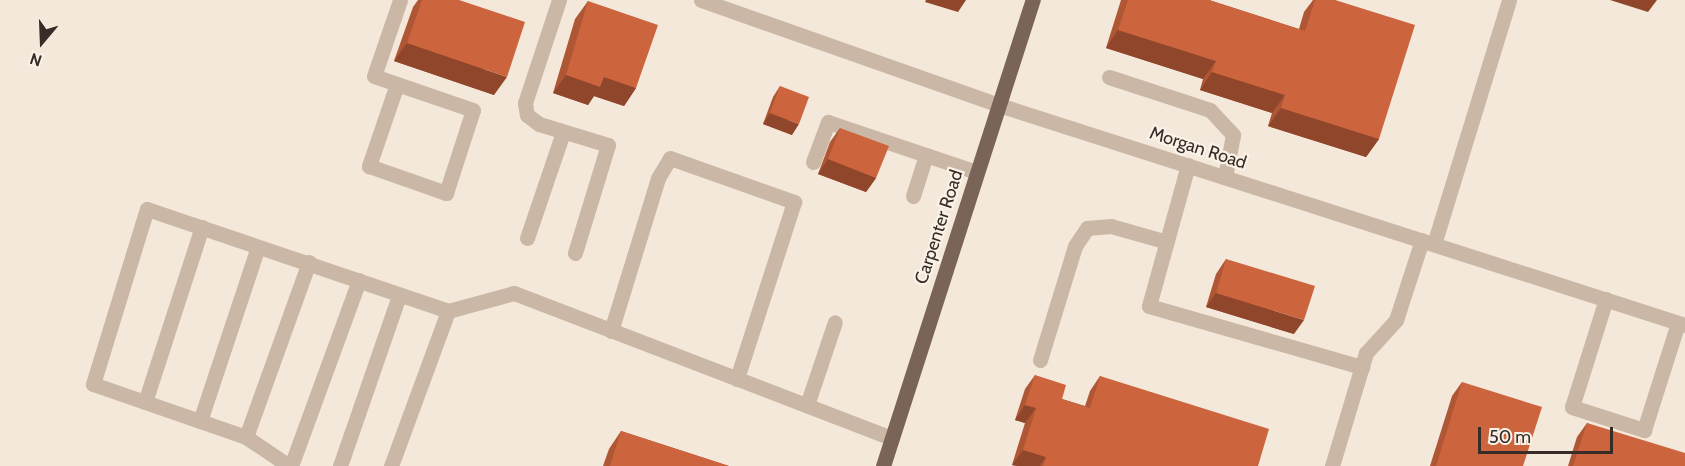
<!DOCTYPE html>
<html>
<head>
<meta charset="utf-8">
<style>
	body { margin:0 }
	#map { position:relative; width:1685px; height:466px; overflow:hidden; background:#f3e8da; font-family:Cabin,sans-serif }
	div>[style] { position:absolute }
	.minor>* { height:15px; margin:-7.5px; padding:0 7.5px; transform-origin:7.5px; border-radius:7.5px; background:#cbb7a5 }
	.major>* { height:15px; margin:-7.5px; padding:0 7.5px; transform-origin:7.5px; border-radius:7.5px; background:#7a6357 }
	.wall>* { inset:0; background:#af5635 }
	.shaded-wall>* { inset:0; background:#8f462b }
	.building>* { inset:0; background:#cc643e }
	span { translate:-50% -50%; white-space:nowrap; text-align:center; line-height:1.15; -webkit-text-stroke:4.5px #faf2e6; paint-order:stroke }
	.street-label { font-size:18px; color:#372c27 }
	.north { position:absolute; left:12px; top:12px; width:60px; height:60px; -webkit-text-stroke:4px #faf2e6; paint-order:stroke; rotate:199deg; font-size:16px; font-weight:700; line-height:24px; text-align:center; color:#372c27 }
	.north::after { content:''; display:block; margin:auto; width:21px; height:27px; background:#372c27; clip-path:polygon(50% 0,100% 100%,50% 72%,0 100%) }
	.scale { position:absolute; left:1478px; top:427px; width:135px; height:27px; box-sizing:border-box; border:3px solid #372c27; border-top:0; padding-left:8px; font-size:18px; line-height:21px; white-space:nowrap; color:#372c27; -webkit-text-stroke:4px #faf2e6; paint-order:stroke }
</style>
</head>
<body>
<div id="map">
	<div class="minor">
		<div style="left:559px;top:0;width:108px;rotate:108.3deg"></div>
		<div style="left:525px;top:103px;width:12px;rotate:81deg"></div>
		<div style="left:527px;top:115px;width:15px;rotate:37deg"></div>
		<div style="left:539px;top:124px;width:72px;rotate:16.9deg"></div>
		<div style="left:608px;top:145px;width:113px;rotate:107deg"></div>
		<div style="left:701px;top:0;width:316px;rotate:19.4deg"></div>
		<div style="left:999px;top:105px;width:720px;rotate:17.78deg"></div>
		<div style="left:1109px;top:77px;width:106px;rotate:18.1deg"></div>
		<div style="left:1210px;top:110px;width:34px;rotate:47deg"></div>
		<div style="left:1233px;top:135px;width:43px;rotate:100.8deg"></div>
		<div style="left:397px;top:84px;width:87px;rotate:108.9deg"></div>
		<div style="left:369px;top:166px;width:82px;rotate:19.3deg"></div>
		<div style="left:446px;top:193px;width:87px;rotate:-72deg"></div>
		<div style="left:473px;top:110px;width:80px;rotate:-161.1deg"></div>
		<div style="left:397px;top:84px;width:24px;rotate:-161deg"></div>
		<div style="left:374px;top:76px;width:80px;rotate:-71.1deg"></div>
		<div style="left:813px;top:162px;width:43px;rotate:-69.4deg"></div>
		<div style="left:828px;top:122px;width:157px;rotate:18.6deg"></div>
		<div style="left:1188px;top:165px;width:146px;rotate:105.5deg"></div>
		<div style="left:1149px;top:306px;width:222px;rotate:16deg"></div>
		<div style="left:913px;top:196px;width:43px;rotate:-72.4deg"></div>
		<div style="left:527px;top:238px;width:112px;rotate:-71.2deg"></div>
		<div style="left:1434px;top:244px;width:255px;rotate:-72.9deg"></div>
		<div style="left:1606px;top:299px;width:113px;rotate:107.5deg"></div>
		<div style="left:1572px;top:407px;width:76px;rotate:17.7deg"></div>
		<div style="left:1644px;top:430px;width:112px;rotate:-72.4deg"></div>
		<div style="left:611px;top:331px;width:160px;rotate:-72.9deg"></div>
		<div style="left:658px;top:178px;width:23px;rotate:-59deg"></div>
		<div style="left:670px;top:158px;width:132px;rotate:19.5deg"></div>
		<div style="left:794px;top:202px;width:186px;rotate:107.9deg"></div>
		<div style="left:1040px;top:360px;width:119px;rotate:-72.9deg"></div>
		<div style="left:1075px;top:246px;width:22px;rotate:-56deg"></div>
		<div style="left:1087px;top:228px;width:24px;rotate:-5deg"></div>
		<div style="left:1111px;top:226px;width:58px;rotate:15.9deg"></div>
		<div style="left:145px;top:402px;width:184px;rotate:-72deg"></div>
		<div style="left:808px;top:402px;width:84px;rotate:-71.4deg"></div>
		<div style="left:200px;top:421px;width:183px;rotate:-71.6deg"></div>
		<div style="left:246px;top:437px;width:186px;rotate:-70.2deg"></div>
		<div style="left:289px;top:466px;width:52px;rotate:-146deg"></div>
		<div style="left:246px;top:437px;width:162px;rotate:-160.9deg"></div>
		<div style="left:93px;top:384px;width:183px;rotate:-72.9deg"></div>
		<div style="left:147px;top:209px;width:318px;rotate:18.7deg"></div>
		<div style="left:448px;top:311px;width:68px;rotate:-15.3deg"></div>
		<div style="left:514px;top:293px;width:405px;rotate:21deg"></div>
		<div style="left:291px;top:466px;width:198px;rotate:-69.9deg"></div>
		<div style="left:340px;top:466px;width:180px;rotate:-70.9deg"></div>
		<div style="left:391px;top:466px;width:165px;rotate:-69.8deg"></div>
		<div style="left:1332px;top:466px;width:118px;rotate:-73.3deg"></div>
		<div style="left:1366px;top:353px;width:45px;rotate:-47.7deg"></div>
		<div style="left:1396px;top:320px;width:84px;rotate:-72deg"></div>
	</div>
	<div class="major">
		<div style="left:883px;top:466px;width:490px;rotate:-72.2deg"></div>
	</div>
	<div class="wall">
		<div style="clip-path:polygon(418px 0,459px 0,494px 95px,394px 61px,413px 7px)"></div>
		<div style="clip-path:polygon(1121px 0,1209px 0,1299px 29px,1304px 12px,1313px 0,1335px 0,1379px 139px,1366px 157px,1268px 126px,1272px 113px,1200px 90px,1203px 79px,1106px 48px)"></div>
		<div style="clip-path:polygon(588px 1px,636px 88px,624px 106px,594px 96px,588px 105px,553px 93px,575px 19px)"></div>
		<div style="clip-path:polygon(780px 86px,792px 135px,763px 124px,773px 97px)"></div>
		<div style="clip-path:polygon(840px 128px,876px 178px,866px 192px,818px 174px,830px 142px)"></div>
		<div style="clip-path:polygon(1226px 259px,1294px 334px,1206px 307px,1216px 274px)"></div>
		<div style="clip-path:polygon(1035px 375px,1062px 399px,1085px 406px,1090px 391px,1100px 376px,1258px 466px,1017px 466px,1012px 465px,1025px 423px,1015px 420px,1025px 389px)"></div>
		<div style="clip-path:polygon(1462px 382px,1523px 466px,1430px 466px,1452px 396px)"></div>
		<div style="clip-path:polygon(1587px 423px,1685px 466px,1568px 466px,1577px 437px)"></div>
		<div style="clip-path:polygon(621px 431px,729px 466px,603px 466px,609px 449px)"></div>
	</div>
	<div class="shaded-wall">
		<div style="clip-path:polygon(926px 0,966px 0,958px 12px,925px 2px)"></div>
		<div style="clip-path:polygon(1610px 0,1657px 0,1648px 12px)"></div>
		<div style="clip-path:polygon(1118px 30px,1216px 61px,1203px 79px,1106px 48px)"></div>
		<div style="clip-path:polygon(407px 43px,507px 77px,494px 95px,394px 61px)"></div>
		<div style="clip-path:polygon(1212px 72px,1285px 95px,1272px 113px,1200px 90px)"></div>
		<div style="clip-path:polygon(566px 75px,604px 77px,636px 88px,624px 106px,594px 96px,588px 105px,553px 93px)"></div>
		<div style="clip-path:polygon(1281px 108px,1379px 139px,1366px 157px,1268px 126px)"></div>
		<div style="clip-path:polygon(770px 113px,799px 124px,792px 135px,763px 124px)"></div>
		<div style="clip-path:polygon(828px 159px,876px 178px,866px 192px,818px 174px)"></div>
		<div style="clip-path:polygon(1216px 293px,1304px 320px,1294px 334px,1206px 307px)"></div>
		<div style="clip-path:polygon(1025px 405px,1036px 408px,1025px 423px,1015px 420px)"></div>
		<div style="clip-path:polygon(1023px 450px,1046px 457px,1040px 466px,1017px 466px,1012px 465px)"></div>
	</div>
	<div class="building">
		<div style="clip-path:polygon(422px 0,459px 0,525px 22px,507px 77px,407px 43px)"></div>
		<div style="clip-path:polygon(1128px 0,1209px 0,1305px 31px,1315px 0,1335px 0,1415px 25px,1379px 139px,1281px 108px,1285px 95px,1212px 72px,1216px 61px,1118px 30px)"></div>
		<div style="clip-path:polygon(588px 1px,658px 25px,636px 88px,604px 77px,600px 87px,566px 75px)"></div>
		<div style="clip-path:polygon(780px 86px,809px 97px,799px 124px,770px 113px)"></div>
		<div style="clip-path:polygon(840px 128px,889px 146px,876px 178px,828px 159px)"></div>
		<div style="clip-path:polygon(1226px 259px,1315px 286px,1304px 320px,1216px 293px)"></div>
		<div style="clip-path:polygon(1035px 375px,1066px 385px,1062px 399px,1090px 408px,1100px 376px,1269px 429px,1258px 466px,1043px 466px,1046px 457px,1023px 450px,1036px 408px,1025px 405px)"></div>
		<div style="clip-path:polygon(1462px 382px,1542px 407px,1523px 466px,1436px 466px)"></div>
		<div style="clip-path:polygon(1587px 423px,1685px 453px,1685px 466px,1573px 466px)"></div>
		<div style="clip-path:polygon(621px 431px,729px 466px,610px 466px)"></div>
	</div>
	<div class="street-label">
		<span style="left:1198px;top:148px;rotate:18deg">Morgan Road</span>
		<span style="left:939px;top:227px;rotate:-72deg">Carpenter Road</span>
	</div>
	<div class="north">N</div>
	<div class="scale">50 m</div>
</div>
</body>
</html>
